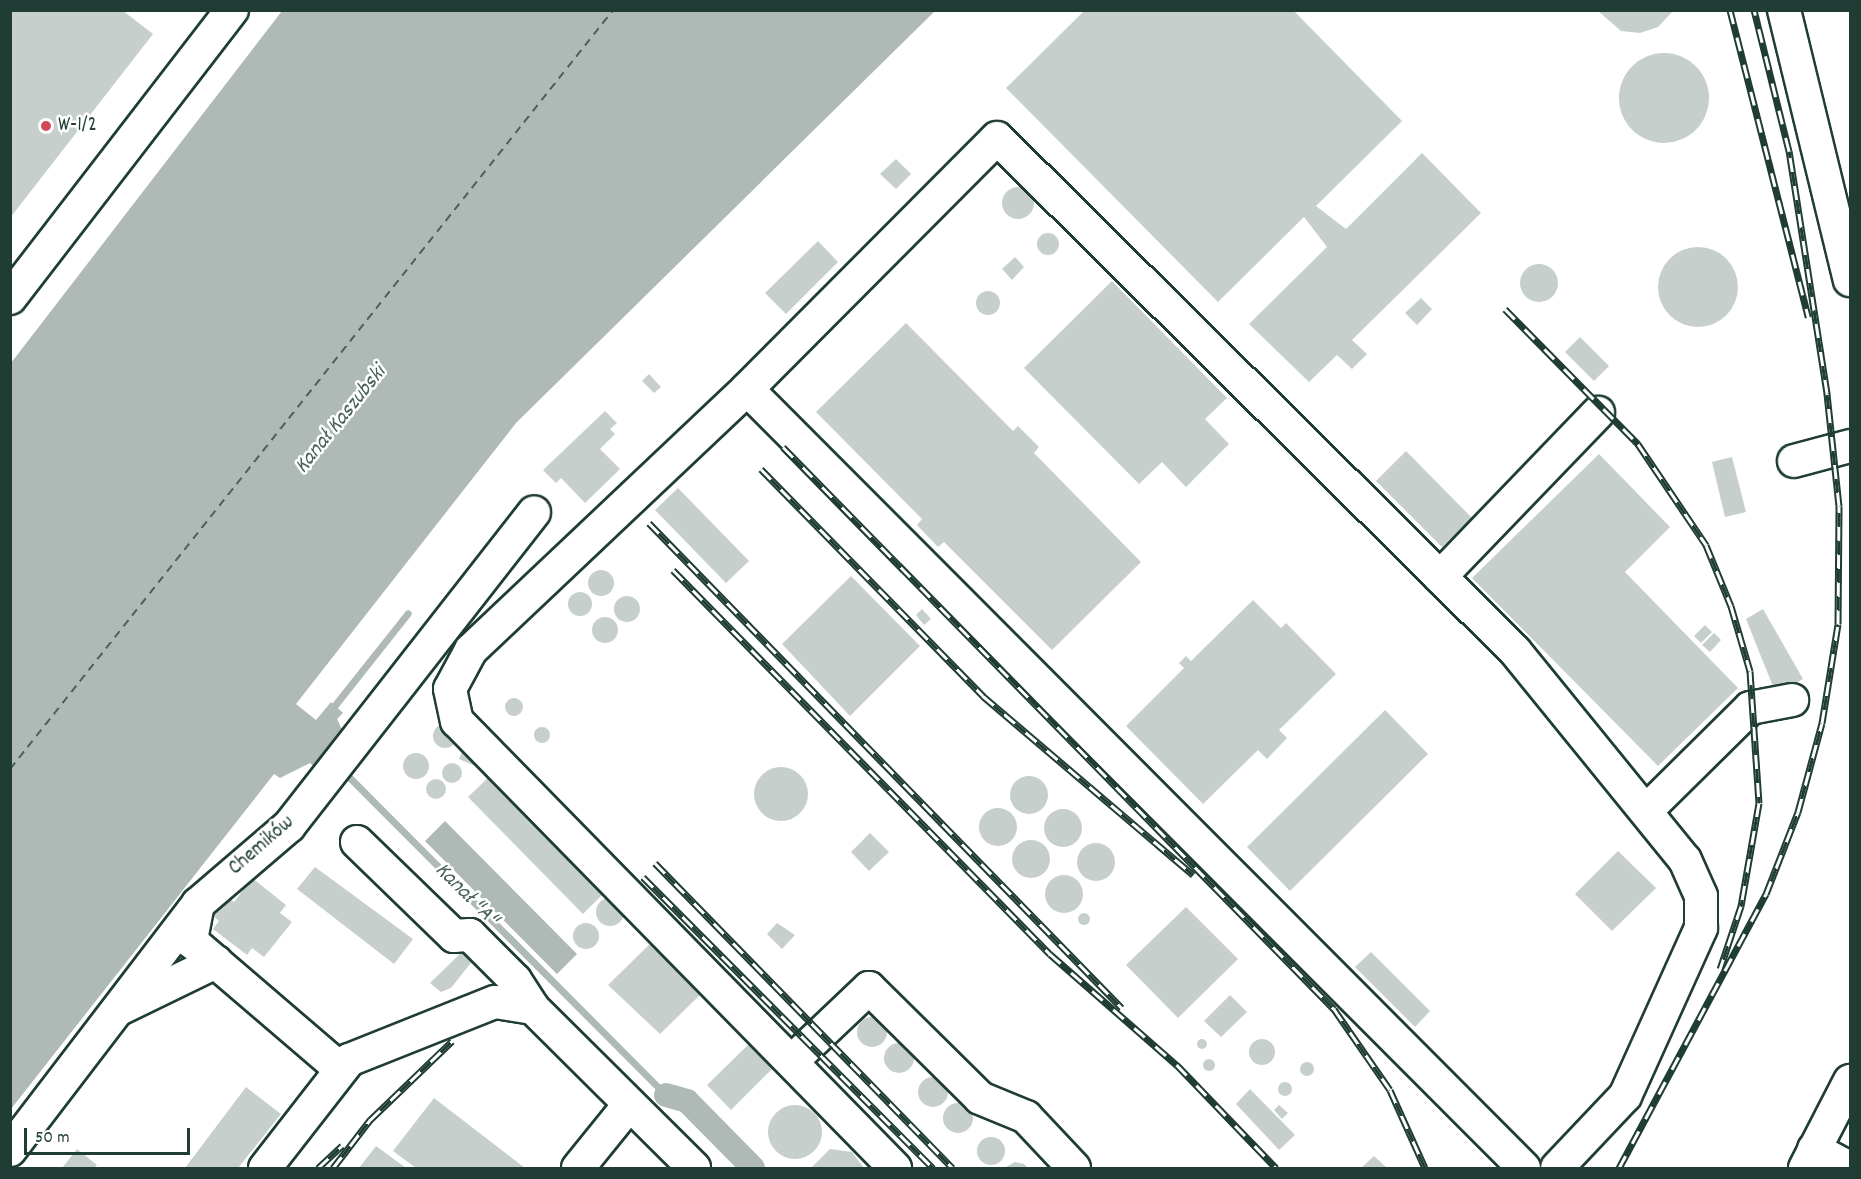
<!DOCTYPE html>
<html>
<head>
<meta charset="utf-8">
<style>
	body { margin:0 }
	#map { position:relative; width:1861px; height:1179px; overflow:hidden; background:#fff; font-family:Dekko,sans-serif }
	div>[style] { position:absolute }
	.water>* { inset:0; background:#afbab7 }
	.stream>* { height:7px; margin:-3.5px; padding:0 3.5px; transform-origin:3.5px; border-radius:3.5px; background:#afbab7 }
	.canal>* { height:24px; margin:-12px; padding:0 12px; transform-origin:12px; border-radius:12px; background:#afbab7 }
	.ferry>* { height:1.5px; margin-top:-0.75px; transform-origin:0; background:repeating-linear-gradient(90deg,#4a625b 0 8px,transparent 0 14px) }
	.building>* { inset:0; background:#c7cfcc }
	.round { border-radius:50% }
	.roads { filter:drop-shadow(2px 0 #1f3d34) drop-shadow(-2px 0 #1f3d34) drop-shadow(0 2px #1f3d34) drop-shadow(0 -2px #1f3d34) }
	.minor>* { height:32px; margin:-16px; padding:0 16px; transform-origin:16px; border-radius:16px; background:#fff }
	.rail>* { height:7px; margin-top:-3.5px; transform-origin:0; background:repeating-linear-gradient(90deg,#fff 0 14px,#1f3d34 0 28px); box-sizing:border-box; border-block:2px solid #1f3d34 }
	.dots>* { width:16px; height:16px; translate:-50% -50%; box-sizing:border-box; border:3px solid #fff; border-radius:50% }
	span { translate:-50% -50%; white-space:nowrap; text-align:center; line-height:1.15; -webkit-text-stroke:5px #fff; paint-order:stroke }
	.poi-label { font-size:21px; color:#1f3d34 }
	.left { translate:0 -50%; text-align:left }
	.street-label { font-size:21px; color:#1f3d34 }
	.water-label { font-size:22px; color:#4a625b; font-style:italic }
	.frame { position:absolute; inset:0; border:12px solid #1f3d34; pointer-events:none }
	.scale { position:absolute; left:24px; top:1128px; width:166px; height:27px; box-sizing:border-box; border:3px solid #1f3d34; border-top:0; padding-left:8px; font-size:18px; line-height:21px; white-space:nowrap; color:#1f3d34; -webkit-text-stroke:4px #fff; paint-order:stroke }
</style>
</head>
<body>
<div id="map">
	<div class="water">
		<div style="clip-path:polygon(282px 11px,935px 11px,516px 423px,296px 704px,316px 720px,331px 702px,343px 713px,337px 719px,344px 734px,318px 770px,310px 763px,280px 778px,274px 774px,11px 1109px,11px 363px)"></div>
		<div style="clip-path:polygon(445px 821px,577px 954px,557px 974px,425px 841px)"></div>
	</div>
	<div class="stream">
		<div style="left:335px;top:705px;width:117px;rotate:-51.6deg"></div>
		<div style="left:342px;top:770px;width:459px;rotate:45.1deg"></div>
	</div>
	<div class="canal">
		<div style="left:666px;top:1095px;width:22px;rotate:16deg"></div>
		<div style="left:687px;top:1101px;width:94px;rotate:45.4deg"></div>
	</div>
	<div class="ferry">
		<div style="left:10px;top:769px;width:969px;rotate:-51.53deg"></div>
	</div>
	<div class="building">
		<div style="clip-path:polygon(10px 10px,122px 10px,153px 34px,10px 218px)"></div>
		<div style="clip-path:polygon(1085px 10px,1293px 10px,1402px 121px,1316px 206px,1346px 229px,1422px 153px,1481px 213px,1352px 340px,1367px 354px,1352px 369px,1337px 355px,1309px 382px,1249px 324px,1327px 247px,1304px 217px,1218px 302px,1006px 88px)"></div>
		<div style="clip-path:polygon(1597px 10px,1674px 10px,1658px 27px,1640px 33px,1621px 31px)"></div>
		<div class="round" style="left:1619px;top:53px;width:90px;height:90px"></div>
		<div style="clip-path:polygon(896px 159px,911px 174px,896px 189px,880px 174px)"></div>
		<div class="round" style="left:1002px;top:187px;width:32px;height:32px"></div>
		<div class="round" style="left:1037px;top:233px;width:22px;height:22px"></div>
		<div style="clip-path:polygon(818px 241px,838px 262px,786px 314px,765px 293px)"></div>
		<div class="round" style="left:1658px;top:247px;width:80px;height:80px"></div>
		<div style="clip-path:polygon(1015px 257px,1024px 267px,1012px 280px,1002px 269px)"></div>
		<div class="round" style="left:1520px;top:264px;width:38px;height:38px"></div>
		<div style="clip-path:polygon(1112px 281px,1227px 398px,1205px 419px,1229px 444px,1186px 487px,1162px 462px,1139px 484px,1024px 368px)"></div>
		<div class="round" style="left:976px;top:291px;width:24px;height:24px"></div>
		<div style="clip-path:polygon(1421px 298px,1432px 309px,1417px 325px,1405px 313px)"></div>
		<div style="clip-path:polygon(906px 323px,1013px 431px,1018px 426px,1039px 447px,1034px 453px,1141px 562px,1052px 650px,944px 542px,938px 547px,917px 525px,922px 519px,816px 412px)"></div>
		<div style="clip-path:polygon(1580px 337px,1609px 366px,1594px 381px,1565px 352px)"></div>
		<div style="clip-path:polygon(649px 374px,661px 387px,654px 393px,642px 381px)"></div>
		<div style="clip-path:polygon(605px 411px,617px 423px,610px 429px,615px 434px,600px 449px,620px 469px,585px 503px,561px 478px,556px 483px,543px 470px)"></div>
		<div style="clip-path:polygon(1406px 451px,1472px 518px,1442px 547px,1376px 481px)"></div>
		<div style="clip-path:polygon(1599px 454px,1670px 527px,1625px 572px,1738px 688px,1658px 766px,1472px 578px)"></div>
		<div style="clip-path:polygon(1732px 457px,1746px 512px,1725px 517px,1712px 462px)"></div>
		<div style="clip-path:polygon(678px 488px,749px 561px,726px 583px,655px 510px)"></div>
		<div class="round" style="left:588px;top:570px;width:26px;height:26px"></div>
		<div style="clip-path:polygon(851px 576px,920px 646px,850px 716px,782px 644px)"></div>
		<div class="round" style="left:568px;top:592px;width:24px;height:24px"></div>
		<div class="round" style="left:614px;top:596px;width:26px;height:26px"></div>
		<div style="clip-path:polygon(1253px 600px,1281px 628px,1286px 623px,1336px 674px,1279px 730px,1287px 738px,1267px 759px,1258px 750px,1203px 804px,1126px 726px,1184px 668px,1179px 663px,1186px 656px,1191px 661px)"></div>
		<div style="clip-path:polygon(922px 609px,931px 619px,924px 625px,916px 615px)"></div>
		<div style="clip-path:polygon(1763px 609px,1803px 679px,1776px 694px,1746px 619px)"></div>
		<div class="round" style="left:592px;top:617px;width:26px;height:26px"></div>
		<div style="clip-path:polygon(1705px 625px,1712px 632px,1701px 643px,1694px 636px)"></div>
		<div style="clip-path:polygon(1714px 633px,1721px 640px,1710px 652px,1702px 645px)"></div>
		<div class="round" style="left:505px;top:698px;width:18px;height:18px"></div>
		<div style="clip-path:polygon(1385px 710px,1428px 754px,1290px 891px,1247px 847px)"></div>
		<div class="round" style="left:433px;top:724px;width:24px;height:24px"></div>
		<div class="round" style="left:534px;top:727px;width:16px;height:16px"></div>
		<div style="clip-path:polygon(464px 747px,479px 761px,475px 766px,459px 759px)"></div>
		<div class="round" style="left:403px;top:753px;width:26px;height:26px"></div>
		<div class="round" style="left:442px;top:763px;width:20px;height:20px"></div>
		<div class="round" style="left:754px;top:767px;width:54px;height:54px"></div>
		<div style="clip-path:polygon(493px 773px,607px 890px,583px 914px,468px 797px)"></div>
		<div class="round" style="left:1010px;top:776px;width:38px;height:38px"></div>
		<div class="round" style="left:426px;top:779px;width:20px;height:20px"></div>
		<div class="round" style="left:979px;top:808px;width:38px;height:38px"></div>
		<div class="round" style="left:1044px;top:809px;width:38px;height:38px"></div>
		<div style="clip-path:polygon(870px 833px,889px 852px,869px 871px,851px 852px)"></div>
		<div class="round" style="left:1012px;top:840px;width:38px;height:38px"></div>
		<div class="round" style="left:1077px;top:843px;width:38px;height:38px"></div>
		<div style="clip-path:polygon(1618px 851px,1656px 888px,1612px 931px,1575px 894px)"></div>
		<div style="clip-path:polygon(315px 867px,413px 939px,394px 964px,297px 889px)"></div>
		<div class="round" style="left:1045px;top:875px;width:38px;height:38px"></div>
		<div style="clip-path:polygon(252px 878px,286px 905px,280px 913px,292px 922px,264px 957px,252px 948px,247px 955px,213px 929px,219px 921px,206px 910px,220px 892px,234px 902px)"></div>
		<div class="round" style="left:596px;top:898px;width:28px;height:28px"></div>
		<div style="clip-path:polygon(1186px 907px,1238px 959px,1178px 1018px,1126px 965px)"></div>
		<div class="round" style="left:1078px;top:913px;width:12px;height:12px"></div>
		<div class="round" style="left:573px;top:923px;width:26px;height:26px"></div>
		<div style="clip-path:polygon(777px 923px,795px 935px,782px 949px,767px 934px)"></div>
		<div style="clip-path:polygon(656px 938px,704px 991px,660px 1034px,608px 985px)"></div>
		<div style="clip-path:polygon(467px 947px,477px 955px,451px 988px,441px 992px,430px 983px)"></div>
		<div style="clip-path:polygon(1371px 952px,1430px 1011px,1415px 1027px,1355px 967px)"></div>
		<div style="clip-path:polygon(1230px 995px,1247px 1012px,1221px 1037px,1204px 1021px)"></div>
		<div class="round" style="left:857px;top:1017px;width:30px;height:30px"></div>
		<div class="round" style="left:1197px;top:1039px;width:10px;height:10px"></div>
		<div style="clip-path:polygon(754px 1039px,778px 1063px,731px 1110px,707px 1085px)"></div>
		<div class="round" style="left:1249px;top:1039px;width:26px;height:26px"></div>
		<div class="round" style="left:884px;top:1043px;width:30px;height:30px"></div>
		<div class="round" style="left:1203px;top:1059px;width:12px;height:12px"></div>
		<div class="round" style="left:1300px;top:1062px;width:14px;height:14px"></div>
		<div class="round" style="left:918px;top:1077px;width:30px;height:30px"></div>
		<div class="round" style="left:1278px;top:1082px;width:14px;height:14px"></div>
		<div style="clip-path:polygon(246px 1087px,281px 1114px,238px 1168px,185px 1168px)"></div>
		<div style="clip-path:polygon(1250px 1089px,1295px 1135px,1279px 1150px,1236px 1104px)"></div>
		<div style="clip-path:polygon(434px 1098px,525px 1168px,416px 1168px,393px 1151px)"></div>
		<div class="round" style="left:943px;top:1103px;width:30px;height:30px"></div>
		<div class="round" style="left:768px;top:1105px;width:54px;height:54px"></div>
		<div style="clip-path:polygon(1279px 1105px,1288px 1113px,1282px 1119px,1274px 1110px)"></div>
		<div class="round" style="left:977px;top:1137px;width:28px;height:28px"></div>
		<div style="clip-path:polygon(376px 1146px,406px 1168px,359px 1168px)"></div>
		<div style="clip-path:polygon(77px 1149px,97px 1165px,94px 1168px,62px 1168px)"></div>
		<div style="clip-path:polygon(830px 1149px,852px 1152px,864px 1168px,811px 1168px)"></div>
		<div style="clip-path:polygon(1374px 1156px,1387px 1168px,1361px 1168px)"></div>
		<div style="clip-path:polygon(1015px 1162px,1024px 1164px,1028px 1168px,1004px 1168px)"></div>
	</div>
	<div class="roads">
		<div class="minor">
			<div style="left:1784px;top:10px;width:278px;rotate:76.3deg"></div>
			<div style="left:10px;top:298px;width:364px;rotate:-52.4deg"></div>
			<div style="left:747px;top:389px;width:380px;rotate:136.6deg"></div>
			<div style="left:471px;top:650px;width:44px;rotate:118.3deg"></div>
			<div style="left:450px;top:689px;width:33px;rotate:78deg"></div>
			<div style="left:457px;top:721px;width:626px;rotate:45.58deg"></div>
			<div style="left:1794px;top:461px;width:58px;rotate:-15deg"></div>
			<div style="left:1440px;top:577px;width:228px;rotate:-46.1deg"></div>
			<div style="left:1646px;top:811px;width:146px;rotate:-44.7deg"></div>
			<div style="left:1750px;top:708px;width:43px;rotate:-10.8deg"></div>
			<div style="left:357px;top:842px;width:135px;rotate:44.1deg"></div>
			<div style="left:454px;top:936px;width:16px;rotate:-4deg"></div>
			<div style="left:470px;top:935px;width:64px;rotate:45deg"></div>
			<div style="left:515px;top:980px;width:33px;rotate:57deg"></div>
			<div style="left:533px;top:1008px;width:227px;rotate:44.8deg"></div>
			<div style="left:198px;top:904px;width:38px;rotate:101deg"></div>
			<div style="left:191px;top:941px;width:195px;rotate:40.6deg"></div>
			<div style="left:119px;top:1009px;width:108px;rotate:-25.9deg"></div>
			<div style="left:792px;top:1061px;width:106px;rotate:-43.5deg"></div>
			<div style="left:869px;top:988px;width:156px;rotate:44.7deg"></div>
			<div style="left:980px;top:1098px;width:50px;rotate:22.4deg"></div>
			<div style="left:1026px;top:1117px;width:70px;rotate:46.7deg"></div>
			<div style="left:1814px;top:1149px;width:40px;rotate:28deg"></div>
			<div style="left:10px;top:1150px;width:310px;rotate:-52.6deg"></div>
			<div style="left:198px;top:904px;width:120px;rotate:-40.6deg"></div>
			<div style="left:289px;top:826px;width:398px;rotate:-52deg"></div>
			<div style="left:265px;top:1168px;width:137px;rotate:-52.1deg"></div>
			<div style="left:349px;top:1060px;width:157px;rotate:-21.7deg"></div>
			<div style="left:495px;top:1002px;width:38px;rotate:9deg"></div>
			<div style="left:578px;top:1168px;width:81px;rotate:-51deg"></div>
			<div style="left:1524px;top:1168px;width:1100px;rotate:-134.93deg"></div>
			<div style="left:747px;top:389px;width:354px;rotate:-45.1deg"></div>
			<div style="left:997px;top:138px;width:729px;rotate:44.72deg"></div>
			<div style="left:1515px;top:651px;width:269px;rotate:50.9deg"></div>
			<div style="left:1685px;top:860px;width:39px;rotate:66deg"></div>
			<div style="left:1701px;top:896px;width:32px;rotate:90deg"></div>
			<div style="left:1701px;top:928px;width:184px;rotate:114.3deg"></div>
			<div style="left:1625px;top:1096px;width:99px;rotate:133.4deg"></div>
			<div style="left:1805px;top:1168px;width:98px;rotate:-62.7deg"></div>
		</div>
	</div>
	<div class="rail">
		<div style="left:1730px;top:10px;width:317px;rotate:75.7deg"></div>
		<div style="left:1505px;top:309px;width:190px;rotate:45.4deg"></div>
		<div style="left:1638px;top:444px;width:122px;rotate:56deg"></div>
		<div style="left:1706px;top:545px;width:66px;rotate:67.7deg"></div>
		<div style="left:1731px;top:606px;width:68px;rotate:73.7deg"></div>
		<div style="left:1750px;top:671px;width:132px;rotate:86.1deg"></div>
		<div style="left:1759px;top:803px;width:105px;rotate:99.9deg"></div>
		<div style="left:1741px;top:906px;width:66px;rotate:108.4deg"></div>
		<div style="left:783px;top:447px;width:787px;rotate:45.57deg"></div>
		<div style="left:1334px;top:1009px;width:98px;rotate:55.3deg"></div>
		<div style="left:1390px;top:1090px;width:85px;rotate:65.8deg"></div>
		<div style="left:761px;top:469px;width:318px;rotate:45.6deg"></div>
		<div style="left:983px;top:696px;width:276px;rotate:40.4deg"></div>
		<div style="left:649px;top:523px;width:677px;rotate:45.72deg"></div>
		<div style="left:673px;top:570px;width:538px;rotate:45.53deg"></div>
		<div style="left:1050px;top:954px;width:169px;rotate:41.2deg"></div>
		<div style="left:1177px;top:1065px;width:143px;rotate:46.1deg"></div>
		<div style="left:655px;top:863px;width:426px;rotate:45.7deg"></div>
		<div style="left:643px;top:877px;width:411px;rotate:45.1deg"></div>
		<div style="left:318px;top:1168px;width:33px;rotate:-43deg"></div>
		<div style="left:333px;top:1168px;width:61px;rotate:-52.4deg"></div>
		<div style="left:370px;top:1120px;width:114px;rotate:-43.9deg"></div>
		<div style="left:1619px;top:1168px;width:311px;rotate:-61.8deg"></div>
		<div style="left:1766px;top:894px;width:88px;rotate:-68.7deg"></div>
		<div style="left:1798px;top:812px;width:92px;rotate:-74.9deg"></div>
		<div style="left:1822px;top:723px;width:100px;rotate:-80.8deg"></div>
		<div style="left:1838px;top:624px;width:118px;rotate:-89.5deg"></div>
		<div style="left:1839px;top:506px;width:114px;rotate:-96.1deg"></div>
		<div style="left:1827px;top:393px;width:245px;rotate:-98.9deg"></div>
		<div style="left:1789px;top:151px;width:145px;rotate:-103.9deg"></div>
	</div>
	<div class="dots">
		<div style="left:46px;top:126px;background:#d1495b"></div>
	</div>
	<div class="poi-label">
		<span class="left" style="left:58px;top:126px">W-1/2</span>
	</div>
	<div class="street-label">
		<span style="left:262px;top:846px;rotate:-41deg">Chemików</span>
	</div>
	<div class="water-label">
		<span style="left:341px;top:420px;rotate:-51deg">Kanał Kaszubski</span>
		<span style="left:466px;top:895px;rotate:45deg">Kanał "A"</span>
	</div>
	<div class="frame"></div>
	<div class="scale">50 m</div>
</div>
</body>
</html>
